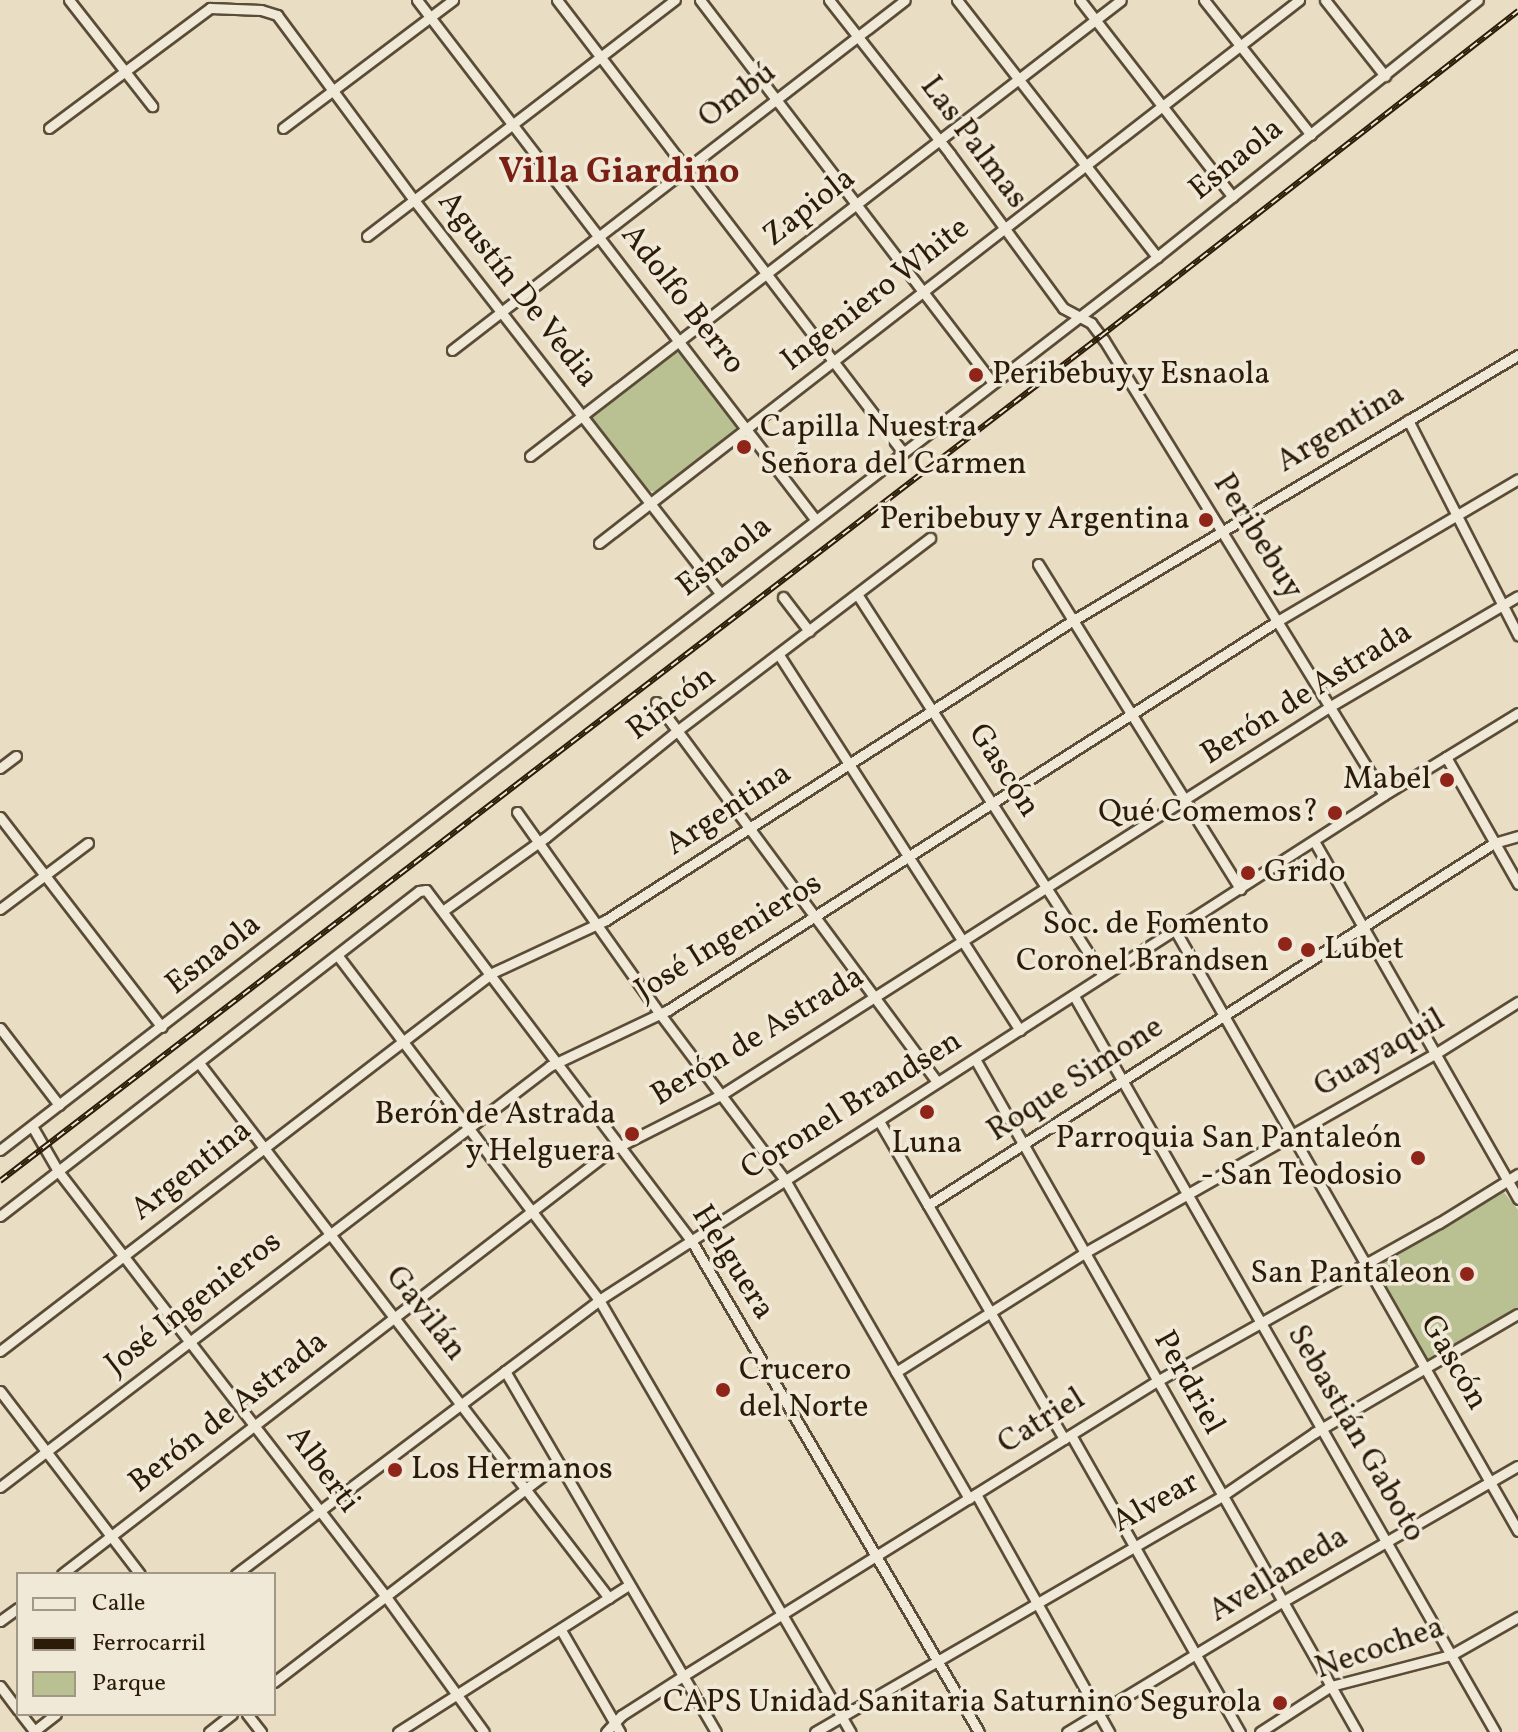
<!DOCTYPE html>
<html>
<head>
<meta charset="utf-8">
<style>
	body { margin:0 }
	#map { position:relative; width:1518px; height:1732px; overflow:hidden; background:#e9ddc3; font-family:Vollkorn,serif }
	div>[style] { position:absolute }
	.green>* { inset:0; background:#b9c092 }
	.roads { filter:drop-shadow(2px 0 #5a4c36) drop-shadow(-2px 0 #5a4c36) drop-shadow(0 2px #5a4c36) drop-shadow(0 -2px #5a4c36) }
	.minor>* { height:9px; margin:-4.5px; padding:0 4.5px; transform-origin:4.5px; border-radius:4.5px; background:#f1e9d8 }
	.rail>* { height:6px; margin-top:-3px; transform-origin:0; background:repeating-linear-gradient(90deg,#f1e9d8 0 9px,#2b1b07 0 18px); box-sizing:border-box; border-block:2px solid #2b1b07 }
	.dots>* { width:22px; height:22px; translate:-50% -50%; box-sizing:border-box; border:4px solid #f1e9d8; border-radius:50% }
	span { translate:-50% -50%; white-space:nowrap; text-align:center; line-height:1.15; -webkit-text-stroke:7px #f1e9d8; paint-order:stroke }
	.street-label { font-size:32px; color:#2b1b07 }
	.poi-label { font-size:32px; color:#2b1b07 }
	.left { translate:0 -50%; text-align:left }
	.right { translate:-100% -50%; text-align:right }
	.quarter-label { font-size:36px; color:#7a1f14; font-weight:700 }
	.legend { position:absolute; left:16px; top:1572px; width:260px; height:144px; box-sizing:border-box; background:#f1e9d8; border:2px solid #a29784; margin:0; padding:10px 14px; list-style:none; font-size:24px; color:#2b1b07 }
	.legend li { display:flex; align-items:center; gap:16px; height:40px }
	.legend b { width:40px; border:2px solid #a29784 }
</style>
</head>
<body>
<div id="map">
	<div class="green">
		<div style="clip-path:polygon(677px 348px,683px 349px,741px 428px,658px 492px,650px 491px,592px 419px,592px 413px)"></div>
		<div style="clip-path:polygon(1502px 1190px,1518px 1210px,1518px 1310px,1427px 1360px,1373px 1267px)"></div>
	</div>
	<div class="roads">
		<div class="minor">
			<div style="left:69px;top:0;width:135px;rotate:51.9deg"></div>
			<div style="left:417px;top:0;width:654px;rotate:52.52deg"></div>
			<div style="left:557px;top:0;width:568px;rotate:52.59deg"></div>
			<div style="left:700px;top:0;width:481px;rotate:52.6deg"></div>
			<div style="left:829px;top:0;width:196px;rotate:51.8deg"></div>
			<div style="left:950px;top:154px;width:191px;rotate:53.7deg"></div>
			<div style="left:1063px;top:308px;width:32px;rotate:28deg"></div>
			<div style="left:1091px;top:323px;width:21px;rotate:53deg"></div>
			<div style="left:1104px;top:340px;width:534px;rotate:58.39deg"></div>
			<div style="left:957px;top:0;width:326px;rotate:52.1deg"></div>
			<div style="left:1080px;top:0;width:249px;rotate:52.2deg"></div>
			<div style="left:1204px;top:0;width:172px;rotate:51.6deg"></div>
			<div style="left:1325px;top:0;width:97px;rotate:51.7deg"></div>
			<div style="left:49px;top:128px;width:201px;rotate:-36.7deg"></div>
			<div style="left:210px;top:8px;width:51px;rotate:2.2deg"></div>
			<div style="left:261px;top:10px;width:17px;rotate:17deg"></div>
			<div style="left:277px;top:15px;width:230px;rotate:53.5deg"></div>
			<div style="left:414px;top:200px;width:498px;rotate:52.1deg"></div>
			<div style="left:283px;top:128px;width:213px;rotate:-37deg"></div>
			<div style="left:367px;top:236px;width:388px;rotate:-37.5deg"></div>
			<div style="left:452px;top:350px;width:572px;rotate:-37.69deg"></div>
			<div style="left:1408px;top:420px;width:242px;rotate:62.9deg"></div>
			<div style="left:530px;top:456px;width:746px;rotate:-37.65deg"></div>
			<div style="left:599px;top:543px;width:886px;rotate:-37.8deg"></div>
			<div style="left:1038px;top:564px;width:383px;rotate:58.1deg"></div>
			<div style="left:857px;top:594px;width:454px;rotate:57.2deg"></div>
			<div style="left:783px;top:597px;width:43px;rotate:52.6deg"></div>
			<div style="left:779px;top:655px;width:446px;rotate:57.3deg"></div>
			<div style="left:656px;top:702px;width:473px;rotate:53.5deg"></div>
			<div style="left:1446px;top:757px;width:146px;rotate:60.4deg"></div>
			<div style="left:0;top:768px;width:20px;rotate:-37deg"></div>
			<div style="left:517px;top:812px;width:247px;rotate:54.7deg"></div>
			<div style="left:660px;top:1014px;width:208px;rotate:53deg"></div>
			<div style="left:785px;top:1180px;width:368px;rotate:60deg"></div>
			<div style="left:0;top:817px;width:265px;rotate:52.4deg"></div>
			<div style="left:1314px;top:841px;width:412px;rotate:60.3deg"></div>
			<div style="left:0;top:909px;width:110px;rotate:-36.9deg"></div>
			<div style="left:444px;top:910px;width:125px;rotate:-35.6deg"></div>
			<div style="left:546px;top:837px;width:170px;rotate:-39deg"></div>
			<div style="left:678px;top:730px;width:317px;rotate:-37.3deg"></div>
			<div style="left:1175px;top:930px;width:692px;rotate:60.29deg"></div>
			<div style="left:338px;top:956px;width:432px;rotate:52.8deg"></div>
			<div style="left:599px;top:1300px;width:500px;rotate:59.8deg"></div>
			<div style="left:1074px;top:996px;width:848px;rotate:60.23deg"></div>
			<div style="left:0;top:1028px;width:97px;rotate:52.5deg"></div>
			<div style="left:975px;top:1059px;width:774px;rotate:60.42deg"></div>
			<div style="left:199px;top:1063px;width:674px;rotate:52.54deg"></div>
			<div style="left:879px;top:1121px;width:368px;rotate:59.8deg"></div>
			<div style="left:32px;top:1126px;width:52px;rotate:60deg"></div>
			<div style="left:58px;top:1171px;width:534px;rotate:52.38deg"></div>
			<div style="left:384px;top:1594px;width:170px;rotate:54.1deg"></div>
			<div style="left:0;top:1150px;width:1462px;rotate:-37.66deg"></div>
			<div style="left:1157px;top:257px;width:411px;rotate:-38.7deg"></div>
			<div style="left:928px;top:1205px;width:672px;rotate:-32.6deg"></div>
			<div style="left:1494px;top:843px;width:25px;rotate:-16deg"></div>
			<div style="left:0;top:1216px;width:530px;rotate:-37.8deg"></div>
			<div style="left:419px;top:891px;width:7px;rotate:-8deg"></div>
			<div style="left:426px;top:890px;width:439px;rotate:52.9deg"></div>
			<div style="left:691px;top:1240px;width:570px;rotate:59.66deg"></div>
			<div style="left:0;top:1351px;width:620px;rotate:-37.53deg"></div>
			<div style="left:492px;top:973px;width:126px;rotate:-24.9deg"></div>
			<div style="left:606px;top:920px;width:554px;rotate:-32.69deg"></div>
			<div style="left:1072px;top:621px;width:519px;rotate:-30.81deg"></div>
			<div style="left:505px;top:1371px;width:418px;rotate:59.7deg"></div>
			<div style="left:896px;top:1372px;width:222px;rotate:-32.3deg"></div>
			<div style="left:1084px;top:1253px;width:403px;rotate:-29.6deg"></div>
			<div style="left:1435px;top:1054px;width:98px;rotate:-32.1deg"></div>
			<div style="left:0;top:1391px;width:230px;rotate:52.6deg"></div>
			<div style="left:1071px;top:1435px;width:342px;rotate:60.4deg"></div>
			<div style="left:0;top:1487px;width:693px;rotate:-37.43deg"></div>
			<div style="left:550px;top:1066px;width:131px;rotate:-25.4deg"></div>
			<div style="left:668px;top:1010px;width:725px;rotate:-32.55deg"></div>
			<div style="left:1279px;top:620px;width:277px;rotate:-30.5deg"></div>
			<div style="left:976px;top:1494px;width:273px;rotate:60.8deg"></div>
			<div style="left:62px;top:1574px;width:692px;rotate:-37.66deg"></div>
			<div style="left:610px;top:1151px;width:124px;rotate:-26.8deg"></div>
			<div style="left:721px;top:1095px;width:721px;rotate:-32.54deg"></div>
			<div style="left:1329px;top:707px;width:219px;rotate:-30.4deg"></div>
			<div style="left:236px;top:1574px;width:455px;rotate:-37deg"></div>
			<div style="left:599px;top:1300px;width:933px;rotate:-32.75deg"></div>
			<div style="left:1384px;top:795px;width:157px;rotate:-31.5deg"></div>
			<div style="left:0;top:1621px;width:22px;rotate:-36deg"></div>
			<div style="left:561px;top:1630px;width:118px;rotate:60deg"></div>
			<div style="left:274px;top:1682px;width:359px;rotate:-37.5deg"></div>
			<div style="left:0;top:1686px;width:30px;rotate:53deg"></div>
			<div style="left:21px;top:1714px;width:23px;rotate:52deg"></div>
			<div style="left:247px;top:1714px;width:23px;rotate:52deg"></div>
			<div style="left:33px;top:1732px;width:29px;rotate:-38deg"></div>
			<div style="left:209px;top:1732px;width:29px;rotate:-38deg"></div>
			<div style="left:398px;top:1732px;width:274px;rotate:-32.5deg"></div>
			<div style="left:606px;top:1732px;width:23px;rotate:-47deg"></div>
			<div style="left:622px;top:1715px;width:72px;rotate:-32.6deg"></div>
			<div style="left:683px;top:1676px;width:558px;rotate:-31.9deg"></div>
			<div style="left:1157px;top:1381px;width:323px;rotate:-29.3deg"></div>
			<div style="left:1439px;top:1223px;width:93px;rotate:-31.8deg"></div>
			<div style="left:815px;top:1732px;width:470px;rotate:-30.1deg"></div>
			<div style="left:1222px;top:1496px;width:112px;rotate:-34.4deg"></div>
			<div style="left:1314px;top:1433px;width:236px;rotate:-30.3deg"></div>
			<div style="left:1067px;top:1732px;width:251px;rotate:-31.2deg"></div>
			<div style="left:1282px;top:1602px;width:272px;rotate:-30deg"></div>
			<div style="left:1260px;top:1732px;width:85px;rotate:-32.9deg"></div>
			<div style="left:1331px;top:1686px;width:124px;rotate:-14.5deg"></div>
			<div style="left:1451px;top:1655px;width:77px;rotate:-29.6deg"></div>
		</div>
	</div>
	<div class="rail">
		<div style="left:0;top:1181px;width:1388px;rotate:-37.51deg"></div>
		<div style="left:1101px;top:336px;width:529px;rotate:-37.93deg"></div>
	</div>
	<div class="dots">
		<div style="left:976px;top:375px;background:#8f2418"></div>
		<div style="left:744px;top:447px;background:#8f2418"></div>
		<div style="left:1206px;top:520px;background:#8f2418"></div>
		<div style="left:1447px;top:780px;background:#8f2418"></div>
		<div style="left:1335px;top:813px;background:#8f2418"></div>
		<div style="left:1248px;top:873px;background:#8f2418"></div>
		<div style="left:1285px;top:944px;background:#8f2418"></div>
		<div style="left:1308px;top:950px;background:#8f2418"></div>
		<div style="left:927px;top:1112px;background:#8f2418"></div>
		<div style="left:632px;top:1134px;background:#8f2418"></div>
		<div style="left:1418px;top:1158px;background:#8f2418"></div>
		<div style="left:1467px;top:1274px;background:#8f2418"></div>
		<div style="left:723px;top:1390px;background:#8f2418"></div>
		<div style="left:395px;top:1470px;background:#8f2418"></div>
		<div style="left:1280px;top:1703px;background:#8f2418"></div>
	</div>
	<div class="street-label">
		<span style="left:738px;top:96px;rotate:-37deg">Ombú</span>
		<span style="left:973px;top:143px;rotate:53deg">Las Palmas</span>
		<span style="left:1237px;top:160px;rotate:-39deg">Esnaola</span>
		<span style="left:810px;top:208px;rotate:-38deg">Zapiola</span>
		<span style="left:517px;top:290px;rotate:52deg">Agustín De Vedia</span>
		<span style="left:876px;top:295px;rotate:-38deg">Ingeniero White</span>
		<span style="left:682px;top:300px;rotate:52deg">Adolfo Berro</span>
		<span style="left:1341px;top:429px;rotate:-31deg">Argentina</span>
		<span style="left:1257px;top:537px;rotate:58deg">Peribebuy</span>
		<span style="left:725px;top:557px;rotate:-38deg">Esnaola</span>
		<span style="left:1307px;top:694px;rotate:-32deg">Berón de Astrada</span>
		<span style="left:672px;top:704px;rotate:-37deg">Rincón</span>
		<span style="left:1003px;top:771px;rotate:57deg">Gascón</span>
		<span style="left:729px;top:810px;rotate:-33deg">Argentina</span>
		<span style="left:729px;top:938px;rotate:-32deg">José Ingenieros</span>
		<span style="left:214px;top:955px;rotate:-38deg">Esnaola</span>
		<span style="left:758px;top:1037px;rotate:-31deg">Berón de Astrada</span>
		<span style="left:1380px;top:1054px;rotate:-30deg">Guayaquil</span>
		<span style="left:1076px;top:1080px;rotate:-33deg">Roque Simone</span>
		<span style="left:852px;top:1106px;rotate:-32deg">Coronel Brandsen</span>
		<span style="left:192px;top:1171px;rotate:-38deg">Argentina</span>
		<span style="left:732px;top:1263px;rotate:58deg">Helguera</span>
		<span style="left:194px;top:1304px;rotate:-38deg">José Ingenieros</span>
		<span style="left:425px;top:1314px;rotate:52deg">Gavilán</span>
		<span style="left:1453px;top:1363px;rotate:60deg">Gascón</span>
		<span style="left:1188px;top:1383px;rotate:61deg">Perdriel</span>
		<span style="left:229px;top:1413px;rotate:-38deg">Berón de Astrada</span>
		<span style="left:1042px;top:1422px;rotate:-32deg">Catriel</span>
		<span style="left:1355px;top:1434px;rotate:60deg">Sebastián Gaboto</span>
		<span style="left:322px;top:1470px;rotate:53deg">Alberti</span>
		<span style="left:1156px;top:1503px;rotate:-29deg">Alvear</span>
		<span style="left:1279px;top:1575px;rotate:-31deg">Avellaneda</span>
		<span style="left:1380px;top:1649px;rotate:-19deg">Necochea</span>
	</div>
	<div class="poi-label">
		<span class="left" style="left:992px;top:375px">Peribebuy y Esnaola</span>
		<span class="left" style="left:760px;top:447px">Capilla Nuestra<br>Señora del Carmen</span>
		<span class="right" style="left:1190px;top:520px">Peribebuy y Argentina</span>
		<span class="right" style="left:1431px;top:780px">Mabel</span>
		<span class="right" style="left:1319px;top:813px">Qué Comemos?</span>
		<span class="left" style="left:1264px;top:873px">Grido</span>
		<span class="right" style="left:1269px;top:944px">Soc. de Fomento<br>Coronel Brandsen</span>
		<span class="left" style="left:1324px;top:950px">Lubet</span>
		<span class="right" style="left:616px;top:1134px">Berón de Astrada<br>y Helguera</span>
		<span class="right" style="left:1402px;top:1158px">Parroquia San Pantaleón<br>- San Teodosio</span>
		<span style="left:927px;top:1144px">Luna</span>
		<span class="right" style="left:1451px;top:1274px">San Pantaleon</span>
		<span class="left" style="left:739px;top:1390px">Crucero<br>del Norte</span>
		<span class="left" style="left:411px;top:1470px">Los Hermanos</span>
		<span class="right" style="left:1262px;top:1703px">CAPS Unidad Sanitaria Saturnino Segurola</span>
	</div>
	<div class="quarter-label">
		<span style="left:619px;top:174px">Villa Giardino</span>
	</div>
	<ul class="legend">
	<li><b style="height:10px;background:#f1e9d8"></b>Calle</li>
	<li><b style="height:10px;background:#2b1b07"></b>Ferrocarril</li>
	<li><b style="height:22px;background:#b9c092"></b>Parque</li>
	</ul>
</div>
</body>
</html>
